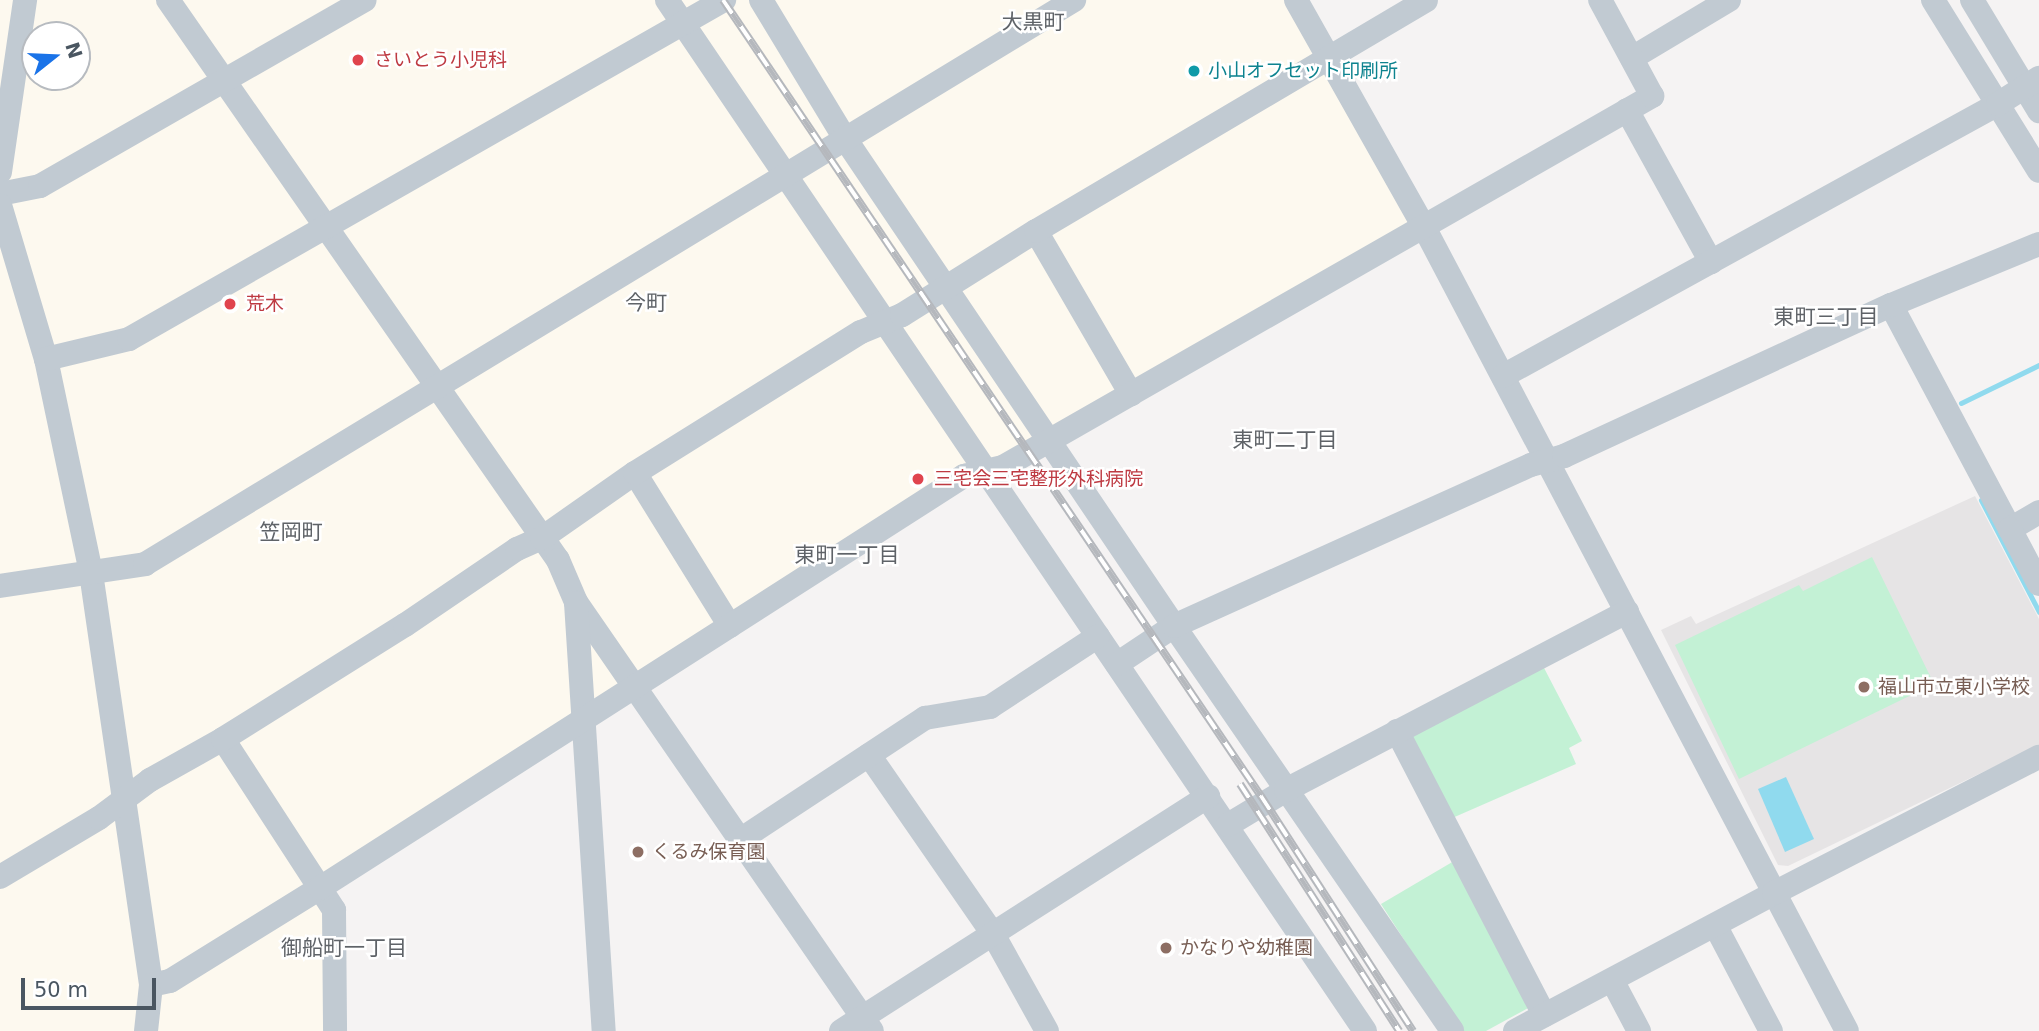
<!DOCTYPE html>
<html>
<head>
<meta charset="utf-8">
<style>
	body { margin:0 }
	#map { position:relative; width:2039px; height:1031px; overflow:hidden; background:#f5f3f3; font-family:"DejaVu Sans","Noto Sans JP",sans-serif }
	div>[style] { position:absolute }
	.commercial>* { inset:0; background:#fdf9ef }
	.education>* { inset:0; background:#e6e4e5 }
	.green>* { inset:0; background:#c3f1d5 }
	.water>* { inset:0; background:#90daee }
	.stream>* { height:5px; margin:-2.5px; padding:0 2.5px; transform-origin:2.5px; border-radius:2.5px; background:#90daee }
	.minor>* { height:24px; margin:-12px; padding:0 12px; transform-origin:12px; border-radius:12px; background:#c1cad2 }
	.rail>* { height:8px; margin-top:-4px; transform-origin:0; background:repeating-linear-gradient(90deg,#fff 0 16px,#b5b8bd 0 32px); box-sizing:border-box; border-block:2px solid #b5b8bd }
	.dots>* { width:19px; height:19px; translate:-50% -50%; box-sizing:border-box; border:4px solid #fff; border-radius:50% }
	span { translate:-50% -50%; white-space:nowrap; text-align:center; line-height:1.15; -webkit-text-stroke:5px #fff; paint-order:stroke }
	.health-label { font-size:19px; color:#be3a42 }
	.left { translate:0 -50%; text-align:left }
	.culture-label { font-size:19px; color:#0d838f }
	.education-label { font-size:19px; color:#785e54 }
	.neighbourhood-label { font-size:21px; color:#5f6368 }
	.north { position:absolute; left:21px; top:21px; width:70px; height:70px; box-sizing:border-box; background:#fff; border:2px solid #b7bbc0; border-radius:50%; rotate:72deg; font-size:19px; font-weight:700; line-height:28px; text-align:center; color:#4a5661 }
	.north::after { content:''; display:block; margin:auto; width:24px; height:32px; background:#1a73e8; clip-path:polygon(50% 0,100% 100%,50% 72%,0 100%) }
	.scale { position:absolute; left:21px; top:978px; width:135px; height:32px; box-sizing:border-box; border:4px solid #4a5661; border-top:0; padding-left:9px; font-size:21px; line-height:24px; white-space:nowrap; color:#4a5661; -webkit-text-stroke:5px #fff; paint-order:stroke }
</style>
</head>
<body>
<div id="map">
	<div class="commercial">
		<div style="clip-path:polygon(evenodd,0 0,1294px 0,1424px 222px,972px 484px,329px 884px,329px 1031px,0 1031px,0 0,35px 35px,77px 35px,77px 77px,35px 77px,35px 35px)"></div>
	</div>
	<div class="education">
		<div style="clip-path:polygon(1975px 496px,2039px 619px,2039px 745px,1788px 866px,1778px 865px,1661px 630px,1691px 616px,1696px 624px)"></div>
	</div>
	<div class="green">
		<div style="clip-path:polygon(1872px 557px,1934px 684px,1739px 779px,1675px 645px,1799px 585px,1803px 591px)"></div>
		<div style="clip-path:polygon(1543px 666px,1582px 741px,1569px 748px,1576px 764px,1450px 819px,1410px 734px)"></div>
		<div style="clip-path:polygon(1454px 861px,1530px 1007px,1486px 1031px,1463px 1031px,1381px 904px)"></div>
	</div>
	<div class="water">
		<div style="clip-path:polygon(1786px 777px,1814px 839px,1785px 852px,1758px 789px)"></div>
	</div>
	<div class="stream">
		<div style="left:1961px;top:403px;width:87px;rotate:-26deg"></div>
		<div style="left:1981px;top:500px;width:126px;rotate:62.6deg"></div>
	</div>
	<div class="minor">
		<div style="left:168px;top:0;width:682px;rotate:55.15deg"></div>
		<div style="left:558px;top:560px;width:46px;rotate:66.8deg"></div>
		<div style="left:576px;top:602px;width:521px;rotate:55.4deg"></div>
		<div style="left:667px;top:0;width:1245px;rotate:55.9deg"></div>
		<div style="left:761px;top:0;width:160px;rotate:58.8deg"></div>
		<div style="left:844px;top:137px;width:590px;rotate:55.99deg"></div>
		<div style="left:1174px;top:626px;width:491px;rotate:55.5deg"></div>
		<div style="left:1296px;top:0;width:261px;rotate:60.6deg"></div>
		<div style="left:1424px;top:227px;width:908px;rotate:62.25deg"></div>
		<div style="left:1933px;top:0;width:201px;rotate:58.2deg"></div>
		<div style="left:1972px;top:0;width:130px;rotate:58.9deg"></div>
		<div style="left:1632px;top:58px;width:113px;rotate:-30.9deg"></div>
		<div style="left:1627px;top:110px;width:174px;rotate:61.1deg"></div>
		<div style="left:0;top:172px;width:174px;rotate:-81.7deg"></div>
		<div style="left:0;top:194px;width:41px;rotate:-11.3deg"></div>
		<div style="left:40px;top:186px;width:374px;rotate:-29.8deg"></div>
		<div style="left:0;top:205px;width:161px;rotate:73.4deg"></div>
		<div style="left:46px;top:359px;width:219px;rotate:78.1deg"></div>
		<div style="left:91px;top:573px;width:416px;rotate:81.7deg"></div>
		<div style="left:151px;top:985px;width:46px;rotate:96.2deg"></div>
		<div style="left:1036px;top:231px;width:189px;rotate:59.8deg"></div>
		<div style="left:1891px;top:305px;width:254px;rotate:62deg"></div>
		<div style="left:2010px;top:529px;width:34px;rotate:-30deg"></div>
		<div style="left:46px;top:359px;width:85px;rotate:-13.5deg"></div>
		<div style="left:129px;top:339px;width:685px;rotate:-29.67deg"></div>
		<div style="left:1503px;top:376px;width:565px;rotate:-28.79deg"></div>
		<div style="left:1998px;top:104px;width:49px;rotate:-32.4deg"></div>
		<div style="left:635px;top:473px;width:180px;rotate:58.2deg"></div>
		<div style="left:2010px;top:529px;width:62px;rotate:62.2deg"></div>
		<div style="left:0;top:586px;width:147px;rotate:-8.6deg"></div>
		<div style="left:145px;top:564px;width:1087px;rotate:-31.26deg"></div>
		<div style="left:576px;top:603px;width:429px;rotate:86.3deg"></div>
		<div style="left:1117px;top:664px;width:69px;rotate:-33.7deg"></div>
		<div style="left:1174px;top:626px;width:392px;rotate:-24.3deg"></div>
		<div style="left:1531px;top:465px;width:34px;rotate:-15deg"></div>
		<div style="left:1564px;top:456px;width:360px;rotate:-24.8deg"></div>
		<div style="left:1891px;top:305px;width:160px;rotate:-22.4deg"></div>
		<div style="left:1397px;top:731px;width:320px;rotate:62.6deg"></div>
		<div style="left:223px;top:739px;width:204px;rotate:57deg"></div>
		<div style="left:334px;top:910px;width:121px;rotate:89.5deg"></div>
		<div style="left:869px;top:755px;width:218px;rotate:55.3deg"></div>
		<div style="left:993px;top:934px;width:111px;rotate:60.9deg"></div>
		<div style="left:1228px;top:825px;width:68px;rotate:-31.1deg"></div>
		<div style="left:1286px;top:790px;width:385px;rotate:-27.6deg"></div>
		<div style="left:740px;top:840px;width:222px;rotate:-33.4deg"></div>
		<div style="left:925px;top:718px;width:66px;rotate:-9.6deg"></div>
		<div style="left:990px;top:707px;width:129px;rotate:-33.3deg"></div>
		<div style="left:0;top:877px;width:115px;rotate:-30.8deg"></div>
		<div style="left:99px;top:818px;width:64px;rotate:-36.7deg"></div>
		<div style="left:150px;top:780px;width:84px;rotate:-29.3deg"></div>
		<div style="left:223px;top:739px;width:215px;rotate:-32.1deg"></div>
		<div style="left:405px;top:625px;width:135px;rotate:-34.2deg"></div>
		<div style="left:517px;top:549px;width:27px;rotate:-24deg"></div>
		<div style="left:542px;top:538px;width:113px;rotate:-35deg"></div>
		<div style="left:635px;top:473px;width:266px;rotate:-32deg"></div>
		<div style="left:861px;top:332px;width:44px;rotate:-22.5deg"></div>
		<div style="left:902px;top:315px;width:158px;rotate:-32.1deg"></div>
		<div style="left:1036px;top:231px;width:453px;rotate:-30.6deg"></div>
		<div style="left:1715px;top:925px;width:120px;rotate:62.2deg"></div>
		<div style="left:1612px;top:980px;width:58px;rotate:62.1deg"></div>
		<div style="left:151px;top:985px;width:19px;rotate:-12deg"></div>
		<div style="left:170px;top:981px;width:176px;rotate:-31.8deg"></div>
		<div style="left:320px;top:888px;width:765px;rotate:-32.61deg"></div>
		<div style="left:964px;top:476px;width:40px;rotate:-13deg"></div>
		<div style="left:1003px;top:467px;width:748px;rotate:-29.75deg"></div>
		<div style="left:1652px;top:96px;width:109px;rotate:-118.4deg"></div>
		<div style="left:841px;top:1031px;width:436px;rotate:-32.6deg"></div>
		<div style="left:1515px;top:1031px;width:293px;rotate:-28deg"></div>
		<div style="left:1774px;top:893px;width:298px;rotate:-27.2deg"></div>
	</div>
	<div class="rail">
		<div style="left:723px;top:0;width:961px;rotate:55.95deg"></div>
		<div style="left:1261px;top:796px;width:280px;rotate:57.1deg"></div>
		<div style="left:1240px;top:784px;width:294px;rotate:57.2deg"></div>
	</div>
	<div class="dots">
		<div style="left:358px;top:60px;background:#e0444e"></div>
		<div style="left:1194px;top:71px;background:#0f9aa8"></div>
		<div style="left:230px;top:304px;background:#e0444e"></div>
		<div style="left:918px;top:479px;background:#e0444e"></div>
		<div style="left:1864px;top:687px;background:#8d6e63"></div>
		<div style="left:638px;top:852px;background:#8d6e63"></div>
		<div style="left:1166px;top:948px;background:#8d6e63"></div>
	</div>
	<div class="health-label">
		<span class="left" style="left:374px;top:60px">さいとう小児科</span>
		<span class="left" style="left:246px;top:304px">荒木</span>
		<span class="left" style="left:934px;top:479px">三宅会三宅整形外科病院</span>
	</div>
	<div class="culture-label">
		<span class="left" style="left:1208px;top:71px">小山オフセット印刷所</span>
	</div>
	<div class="education-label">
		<span class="left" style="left:1878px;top:687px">福山市立東小学校</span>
		<span class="left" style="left:652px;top:852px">くるみ保育園</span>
		<span class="left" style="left:1180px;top:948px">かなりや幼稚園</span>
	</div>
	<div class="neighbourhood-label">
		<span style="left:1033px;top:22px">大黒町</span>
		<span style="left:646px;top:303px">今町</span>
		<span style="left:1826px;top:317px">東町三丁目</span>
		<span style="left:1285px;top:440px">東町二丁目</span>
		<span style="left:291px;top:532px">笠岡町</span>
		<span style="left:847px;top:555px">東町一丁目</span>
		<span style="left:344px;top:948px">御船町一丁目</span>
	</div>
	<div class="north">N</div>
	<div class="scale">50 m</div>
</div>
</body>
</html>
